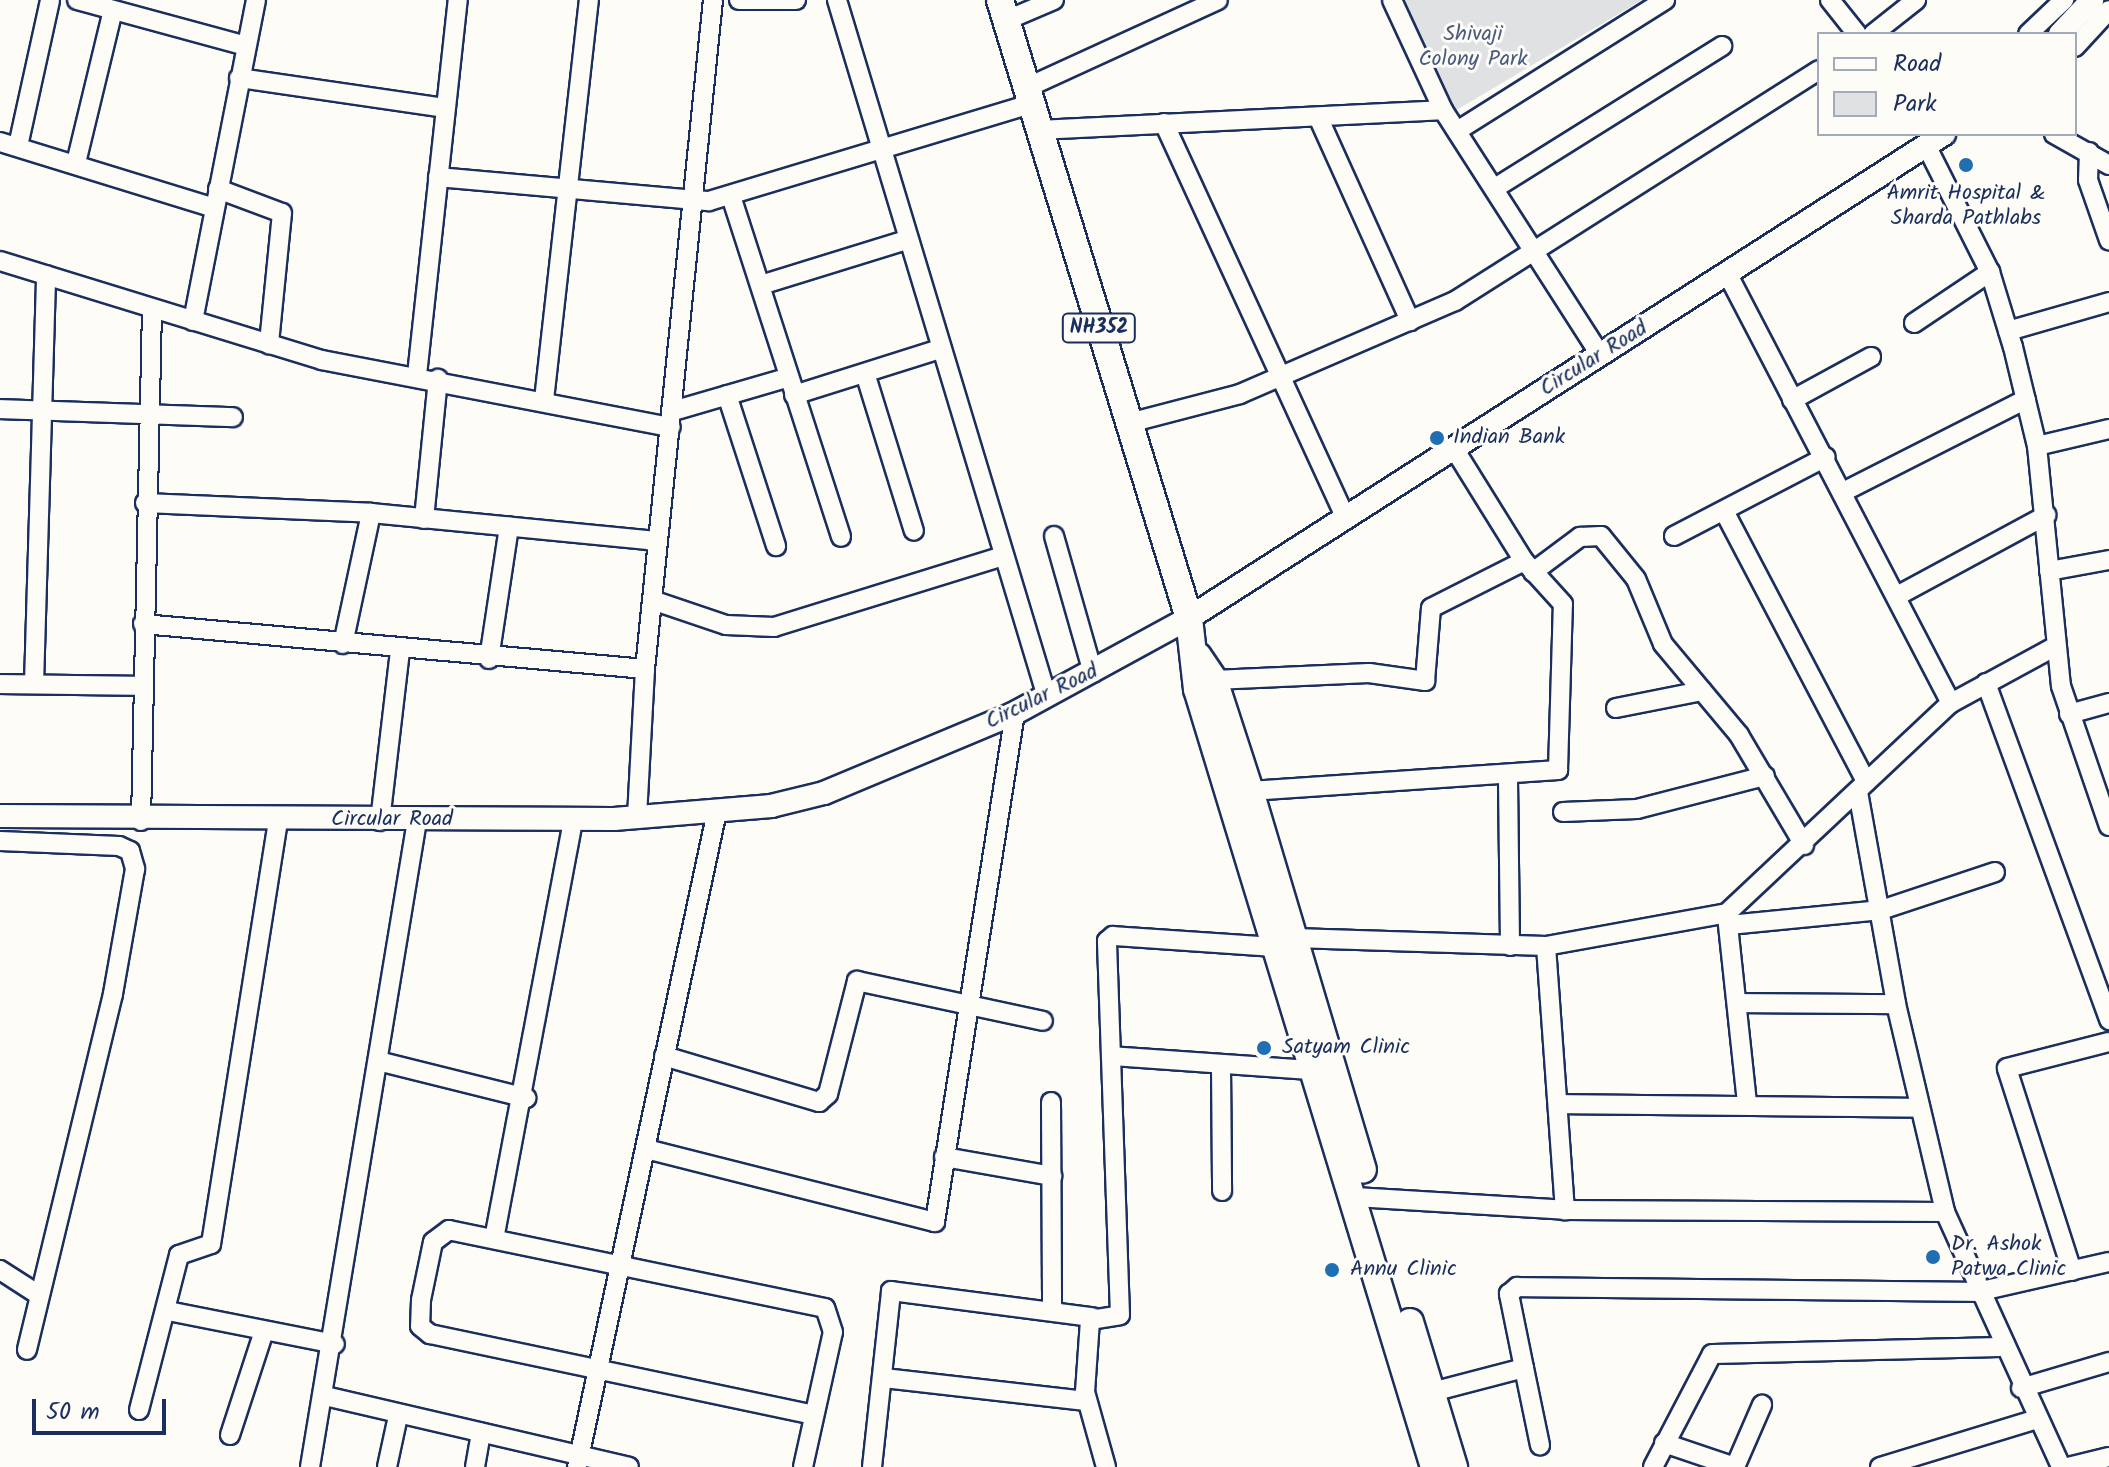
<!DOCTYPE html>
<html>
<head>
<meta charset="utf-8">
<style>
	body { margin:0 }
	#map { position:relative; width:2109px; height:1467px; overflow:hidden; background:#fdfcf7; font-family:Kalam,sans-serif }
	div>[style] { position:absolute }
	.green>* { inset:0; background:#e0e1e3 }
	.roads { filter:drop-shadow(2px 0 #1b2f5e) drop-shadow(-2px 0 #1b2f5e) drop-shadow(0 2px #1b2f5e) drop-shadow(0 -2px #1b2f5e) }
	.minor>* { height:18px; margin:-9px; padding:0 9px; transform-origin:9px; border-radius:9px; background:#fdfcf7 }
	.major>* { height:22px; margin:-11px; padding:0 11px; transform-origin:11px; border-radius:11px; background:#fdfcf7 }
	.highway>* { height:26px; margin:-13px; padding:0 13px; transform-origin:13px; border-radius:13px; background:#fdfcf7 }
	.dots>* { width:22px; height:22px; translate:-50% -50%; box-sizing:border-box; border:4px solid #fdfcf7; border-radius:50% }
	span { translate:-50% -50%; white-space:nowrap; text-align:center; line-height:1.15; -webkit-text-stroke:6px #fdfcf7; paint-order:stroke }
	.shield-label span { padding:2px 6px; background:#fdfcf7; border:2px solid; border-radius:6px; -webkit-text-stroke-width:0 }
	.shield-label { font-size:20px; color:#1b2f5e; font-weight:700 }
	.park-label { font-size:22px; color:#4c5c7f }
	.poi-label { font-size:22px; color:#1b2f5e }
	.left { translate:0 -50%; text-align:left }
	.street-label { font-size:22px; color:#1b2f5e }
	.legend { position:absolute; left:1817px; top:32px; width:260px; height:104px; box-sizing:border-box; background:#fdfcf7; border:2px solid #a3aaba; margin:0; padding:10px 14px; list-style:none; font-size:24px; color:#1b2f5e }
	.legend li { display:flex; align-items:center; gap:16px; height:40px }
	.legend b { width:40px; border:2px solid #a3aaba }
	.scale { position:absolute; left:32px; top:1399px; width:134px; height:36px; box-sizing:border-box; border:4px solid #1b2f5e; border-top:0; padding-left:10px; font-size:24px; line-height:28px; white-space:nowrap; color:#1b2f5e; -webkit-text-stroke:6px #fdfcf7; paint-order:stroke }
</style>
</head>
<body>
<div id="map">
	<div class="green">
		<div style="clip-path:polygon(1398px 0,1642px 0,1455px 111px)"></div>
	</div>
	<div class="roads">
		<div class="minor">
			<div style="left:77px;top:0;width:175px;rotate:15.2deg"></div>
			<div style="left:739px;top:0;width:57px"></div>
			<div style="left:837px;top:0;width:728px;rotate:73.23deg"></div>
			<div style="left:1392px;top:0;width:121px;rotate:65.1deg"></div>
			<div style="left:1443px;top:110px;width:291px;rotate:57.3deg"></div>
			<div style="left:1830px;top:0;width:43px;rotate:51.5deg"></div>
			<div style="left:1007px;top:20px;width:51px;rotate:-23.1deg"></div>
			<div style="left:1873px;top:34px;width:55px;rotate:-38.3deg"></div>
			<div style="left:2028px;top:34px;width:50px;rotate:-43.4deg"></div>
			<div style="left:2075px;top:47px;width:50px;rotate:-47.4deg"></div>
			<div style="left:239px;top:78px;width:207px;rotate:8.3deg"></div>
			<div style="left:1026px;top:88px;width:211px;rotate:-24.6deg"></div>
			<div style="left:1319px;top:119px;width:222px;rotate:65.7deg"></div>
			<div style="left:1164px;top:123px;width:431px;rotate:65.3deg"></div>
			<div style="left:1037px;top:130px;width:406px;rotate:-2.8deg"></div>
			<div style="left:1457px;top:131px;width:246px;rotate:-32.2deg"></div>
			<div style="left:2054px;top:134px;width:63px;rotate:29.4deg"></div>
			<div style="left:0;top:142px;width:224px;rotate:17.1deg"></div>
			<div style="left:1926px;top:145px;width:142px;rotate:63.3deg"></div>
			<div style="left:1990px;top:272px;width:78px;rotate:73deg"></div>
			<div style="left:2013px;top:347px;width:102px;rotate:76.4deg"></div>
			<div style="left:2037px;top:446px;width:241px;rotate:84.3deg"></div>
			<div style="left:2061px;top:686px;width:148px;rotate:71.1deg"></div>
			<div style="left:18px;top:146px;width:149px;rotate:-77.6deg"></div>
			<div style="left:2089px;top:152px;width:28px;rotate:92deg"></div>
			<div style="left:2088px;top:180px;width:64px;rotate:70.7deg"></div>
			<div style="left:76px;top:163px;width:157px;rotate:-76.4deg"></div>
			<div style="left:438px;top:177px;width:272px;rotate:5.1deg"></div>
			<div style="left:709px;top:201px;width:335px;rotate:-16.8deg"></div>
			<div style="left:1495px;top:188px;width:268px;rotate:-32deg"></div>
			<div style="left:218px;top:189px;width:68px;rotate:20.6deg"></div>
			<div style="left:282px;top:213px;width:132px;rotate:95.7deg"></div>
			<div style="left:731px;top:196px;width:358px;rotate:72.1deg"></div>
			<div style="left:0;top:261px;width:337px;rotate:17.1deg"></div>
			<div style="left:322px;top:360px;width:355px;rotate:10.9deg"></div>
			<div style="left:1727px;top:273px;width:485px;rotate:62.5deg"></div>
			<div style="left:761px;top:285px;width:152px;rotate:-17.2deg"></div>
			<div style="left:193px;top:321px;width:327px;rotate:-78.9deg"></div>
			<div style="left:1914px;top:323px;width:92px;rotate:-33.9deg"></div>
			<div style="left:2008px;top:331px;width:105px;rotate:-16deg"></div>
			<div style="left:865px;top:373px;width:165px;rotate:72.8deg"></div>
			<div style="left:417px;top:375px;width:377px;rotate:-83.8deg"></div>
			<div style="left:727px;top:395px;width:159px;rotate:72deg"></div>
			<div style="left:794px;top:395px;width:150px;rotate:-17.5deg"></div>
			<div style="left:544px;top:400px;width:403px;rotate:-83.6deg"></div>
			<div style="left:1792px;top:400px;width:90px;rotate:-28.6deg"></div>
			<div style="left:0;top:409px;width:233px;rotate:2deg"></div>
			<div style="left:673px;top:411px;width:121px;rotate:-16.3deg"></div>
			<div style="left:1129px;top:423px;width:115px;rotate:-14.6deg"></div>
			<div style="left:1240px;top:394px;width:234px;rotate:-23.4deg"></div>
			<div style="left:1455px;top:301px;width:431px;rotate:-32.4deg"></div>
			<div style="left:2037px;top:446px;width:74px;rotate:-13.3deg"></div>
			<div style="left:1843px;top:492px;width:205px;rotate:-26.9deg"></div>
			<div style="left:145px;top:503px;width:226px;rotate:2.5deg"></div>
			<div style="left:371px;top:513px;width:288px;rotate:5.6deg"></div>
			<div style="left:1724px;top:511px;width:306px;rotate:62.3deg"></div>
			<div style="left:424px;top:519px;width:141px;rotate:-84.3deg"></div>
			<div style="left:1054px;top:536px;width:142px;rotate:74.1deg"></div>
			<div style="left:1674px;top:536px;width:171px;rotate:-27.5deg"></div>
			<div style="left:2049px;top:571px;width:61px;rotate:-10.4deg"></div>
			<div style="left:1533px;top:572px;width:59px;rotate:-36.7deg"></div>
			<div style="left:1580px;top:537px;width:21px;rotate:-3deg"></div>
			<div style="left:1601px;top:536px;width:55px;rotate:50.9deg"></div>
			<div style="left:1636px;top:579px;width:70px;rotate:67.4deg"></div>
			<div style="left:1663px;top:644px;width:119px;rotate:50.1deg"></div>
			<div style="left:1739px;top:735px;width:128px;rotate:59.4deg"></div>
			<div style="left:1897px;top:596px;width:170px;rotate:-28.4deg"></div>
			<div style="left:652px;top:600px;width:78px;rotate:18.7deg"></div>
			<div style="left:726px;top:625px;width:48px;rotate:2.4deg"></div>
			<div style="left:774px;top:627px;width:237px;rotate:-17.2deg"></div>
			<div style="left:143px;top:624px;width:504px;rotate:5.12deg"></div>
			<div style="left:343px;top:644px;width:134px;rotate:-77.9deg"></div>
			<div style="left:489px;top:659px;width:134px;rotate:-81.4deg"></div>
			<div style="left:1214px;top:680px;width:155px;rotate:-2.6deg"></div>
			<div style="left:1369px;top:673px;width:57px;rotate:8.1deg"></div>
			<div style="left:1425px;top:681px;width:73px;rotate:-85.3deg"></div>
			<div style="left:1431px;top:608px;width:104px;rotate:-26.8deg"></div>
			<div style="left:1986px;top:683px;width:359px;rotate:69.9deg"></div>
			<div style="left:0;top:684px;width:142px;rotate:0.8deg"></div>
			<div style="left:34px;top:684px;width:409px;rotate:-88.3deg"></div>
			<div style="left:1616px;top:708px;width:88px;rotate:-11.2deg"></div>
			<div style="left:2069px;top:714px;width:41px;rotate:-15.4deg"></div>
			<div style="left:1508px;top:779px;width:167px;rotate:89.3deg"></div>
			<div style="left:1250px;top:791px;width:309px;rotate:-3.9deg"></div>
			<div style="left:1558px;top:770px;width:166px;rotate:-88.3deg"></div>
			<div style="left:1563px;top:604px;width:58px;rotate:-132.2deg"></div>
			<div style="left:1524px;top:561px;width:134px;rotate:-121.9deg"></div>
			<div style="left:1858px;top:792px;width:215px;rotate:79.8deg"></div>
			<div style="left:1896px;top:1004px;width:214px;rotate:76.7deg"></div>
			<div style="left:1945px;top:1212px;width:280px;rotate:65.5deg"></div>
			<div style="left:1563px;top:812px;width:74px;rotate:-2.3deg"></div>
			<div style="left:1637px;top:809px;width:132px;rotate:-14.5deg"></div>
			<div style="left:637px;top:817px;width:148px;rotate:-86.9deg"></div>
			<div style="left:645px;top:669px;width:672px;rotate:-84.2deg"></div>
			<div style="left:141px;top:821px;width:511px;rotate:-88.77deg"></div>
			<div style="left:380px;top:821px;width:172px;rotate:-83.3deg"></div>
			<div style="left:0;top:841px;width:119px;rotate:2.4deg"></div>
			<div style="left:119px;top:846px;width:12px;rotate:24deg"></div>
			<div style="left:130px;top:851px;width:19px;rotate:74deg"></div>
			<div style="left:135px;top:869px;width:127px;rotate:100deg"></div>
			<div style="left:113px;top:994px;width:366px;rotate:103.6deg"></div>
			<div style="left:1727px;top:916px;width:188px;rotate:83.9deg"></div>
			<div style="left:1729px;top:925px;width:153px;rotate:-5.6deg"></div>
			<div style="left:1881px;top:910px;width:120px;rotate:-18.4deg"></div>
			<div style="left:1294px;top:938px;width:252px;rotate:1.8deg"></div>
			<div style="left:1546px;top:946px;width:184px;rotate:-10.3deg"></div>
			<div style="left:1727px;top:913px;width:307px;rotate:-43.2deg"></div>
			<div style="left:1951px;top:703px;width:119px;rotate:-28.5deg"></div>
			<div style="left:1546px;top:946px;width:265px;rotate:85.9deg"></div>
			<div style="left:1739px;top:1003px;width:157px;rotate:0.4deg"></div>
			<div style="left:664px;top:1056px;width:162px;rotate:16.5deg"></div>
			<div style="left:819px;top:1102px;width:12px;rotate:-42deg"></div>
			<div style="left:828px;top:1094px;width:117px;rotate:-75.6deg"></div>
			<div style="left:857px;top:981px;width:190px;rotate:12.1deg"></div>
			<div style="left:1111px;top:1056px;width:201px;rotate:4deg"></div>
			<div style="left:378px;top:1061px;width:153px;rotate:14deg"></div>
			<div style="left:1221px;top:1066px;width:125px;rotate:89.5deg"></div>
			<div style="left:1051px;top:1102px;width:205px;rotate:89.7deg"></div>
			<div style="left:1558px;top:1104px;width:361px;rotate:0.6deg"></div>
			<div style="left:646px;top:1149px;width:298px;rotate:14.2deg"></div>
			<div style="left:935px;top:1222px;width:515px;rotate:-81.07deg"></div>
			<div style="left:944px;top:1157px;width:110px;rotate:10deg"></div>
			<div style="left:1355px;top:1197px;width:210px;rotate:3.5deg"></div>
			<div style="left:1565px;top:1210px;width:380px;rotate:0.3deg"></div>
			<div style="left:494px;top:1239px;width:427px;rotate:-79.3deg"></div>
			<div style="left:0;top:1270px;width:46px;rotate:32.7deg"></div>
			<div style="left:2072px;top:1271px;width:213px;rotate:-107.8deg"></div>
			<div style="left:2007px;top:1068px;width:105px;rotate:-14.3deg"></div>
			<div style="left:168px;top:1311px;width:170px;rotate:11.2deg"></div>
			<div style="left:1524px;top:1368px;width:79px;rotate:78.3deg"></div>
			<div style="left:884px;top:1378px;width:203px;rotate:6.5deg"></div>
			<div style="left:2021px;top:1388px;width:92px;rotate:-16.5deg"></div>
			<div style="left:1432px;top:1392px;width:95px;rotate:-14.6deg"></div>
			<div style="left:1524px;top:1368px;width:76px;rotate:-101.5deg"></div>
			<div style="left:1509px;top:1294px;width:11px;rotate:-41deg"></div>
			<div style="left:1517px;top:1287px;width:460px;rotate:0.6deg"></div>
			<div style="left:1977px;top:1292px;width:135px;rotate:-12.8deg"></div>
			<div style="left:325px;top:1396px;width:312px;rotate:13.1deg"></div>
			<div style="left:139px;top:1410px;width:160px;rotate:-75.5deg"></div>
			<div style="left:179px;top:1255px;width:34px;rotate:-19deg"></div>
			<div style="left:211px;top:1244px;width:430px;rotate:-81deg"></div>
			<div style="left:230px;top:1435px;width:109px;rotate:-71.9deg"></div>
			<div style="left:1664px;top:1443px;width:75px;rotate:18.7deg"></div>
			<div style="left:310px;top:1467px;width:655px;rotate:-80.6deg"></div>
			<div style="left:387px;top:1467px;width:52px;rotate:-77.8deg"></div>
			<div style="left:475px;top:1467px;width:35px;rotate:-80deg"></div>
			<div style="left:577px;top:1467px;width:671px;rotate:-77.95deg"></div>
			<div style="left:803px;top:1467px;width:138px;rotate:-77.5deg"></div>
			<div style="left:833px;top:1332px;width:25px;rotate:-108deg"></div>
			<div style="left:825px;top:1308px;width:384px;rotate:-168.3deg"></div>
			<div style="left:449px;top:1230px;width:20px;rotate:143deg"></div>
			<div style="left:433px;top:1242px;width:59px;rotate:101.7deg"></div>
			<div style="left:421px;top:1300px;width:26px;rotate:92deg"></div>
			<div style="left:420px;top:1326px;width:13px;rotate:39deg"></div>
			<div style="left:430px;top:1334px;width:392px;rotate:11.9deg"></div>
			<div style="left:872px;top:1467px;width:177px;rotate:-83.8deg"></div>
			<div style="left:891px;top:1291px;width:203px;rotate:7.4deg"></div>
			<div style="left:1106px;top:1467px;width:78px;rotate:-105.6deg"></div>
			<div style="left:1085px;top:1392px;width:72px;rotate:-86deg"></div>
			<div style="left:1090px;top:1320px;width:30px;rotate:-9deg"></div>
			<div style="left:1120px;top:1315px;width:374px;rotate:-92deg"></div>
			<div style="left:1107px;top:941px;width:8px;rotate:-40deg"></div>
			<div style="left:1113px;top:936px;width:160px;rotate:3.9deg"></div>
			<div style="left:1653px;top:1467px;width:127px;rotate:-62.4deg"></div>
			<div style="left:1712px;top:1354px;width:289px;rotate:-1.4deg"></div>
			<div style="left:1735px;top:1467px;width:68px;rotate:-66.5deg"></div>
			<div style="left:1880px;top:1467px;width:164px;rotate:-17deg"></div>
			<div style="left:2068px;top:1467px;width:42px;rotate:-13.7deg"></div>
		</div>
		<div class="major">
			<div style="left:2060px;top:34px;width:47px;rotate:-46.7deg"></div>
			<div style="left:0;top:816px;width:614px;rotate:0.28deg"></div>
			<div style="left:614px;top:819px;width:158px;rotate:-4.7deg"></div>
			<div style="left:771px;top:806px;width:55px;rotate:-13.8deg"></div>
			<div style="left:824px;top:793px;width:207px;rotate:-22.7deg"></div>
			<div style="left:1015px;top:713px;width:198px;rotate:-28.6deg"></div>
			<div style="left:1189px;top:618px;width:897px;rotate:-32.66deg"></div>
		</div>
		<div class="highway">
			<div style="left:1000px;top:0;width:646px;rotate:73deg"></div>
			<div style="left:1189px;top:618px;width:71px;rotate:83.6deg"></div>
			<div style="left:1197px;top:689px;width:813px;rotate:73.06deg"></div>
			<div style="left:1198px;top:656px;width:29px;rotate:56deg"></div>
			<div style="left:1214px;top:680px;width:117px;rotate:72deg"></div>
			<div style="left:1250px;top:791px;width:395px;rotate:73.4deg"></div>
			<div style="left:1410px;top:1322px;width:152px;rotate:73.1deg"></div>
		</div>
	</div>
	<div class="dots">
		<div style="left:1966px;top:165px;background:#1f6fb2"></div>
		<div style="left:1437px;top:438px;background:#1f6fb2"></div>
		<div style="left:1264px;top:1048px;background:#1f6fb2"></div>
		<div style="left:1933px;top:1257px;background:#1f6fb2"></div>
		<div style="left:1332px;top:1270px;background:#1f6fb2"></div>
	</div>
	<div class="shield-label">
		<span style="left:1099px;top:328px">NH352</span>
	</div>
	<div class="park-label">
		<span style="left:1473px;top:47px">Shivaji<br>Colony Park</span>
	</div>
	<div class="poi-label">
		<span style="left:1966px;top:206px">Amrit Hospital &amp;<br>Sharda Pathlabs</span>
		<span class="left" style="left:1453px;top:438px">Indian Bank</span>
		<span class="left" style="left:1282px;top:1048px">Satyam Clinic</span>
		<span class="left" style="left:1951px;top:1257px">Dr. Ashok<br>Patwa Clinic</span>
		<span class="left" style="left:1350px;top:1270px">Annu Clinic</span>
	</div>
	<div class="street-label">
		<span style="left:1594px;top:359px;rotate:-32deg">Circular Road</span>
		<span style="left:1042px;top:697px;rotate:-26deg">Circular Road</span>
		<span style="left:392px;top:820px">Circular Road</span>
	</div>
	<ul class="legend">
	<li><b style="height:10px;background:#fdfcf7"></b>Road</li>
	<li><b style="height:22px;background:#e0e1e3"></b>Park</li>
	</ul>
	<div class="scale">50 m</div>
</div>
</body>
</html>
